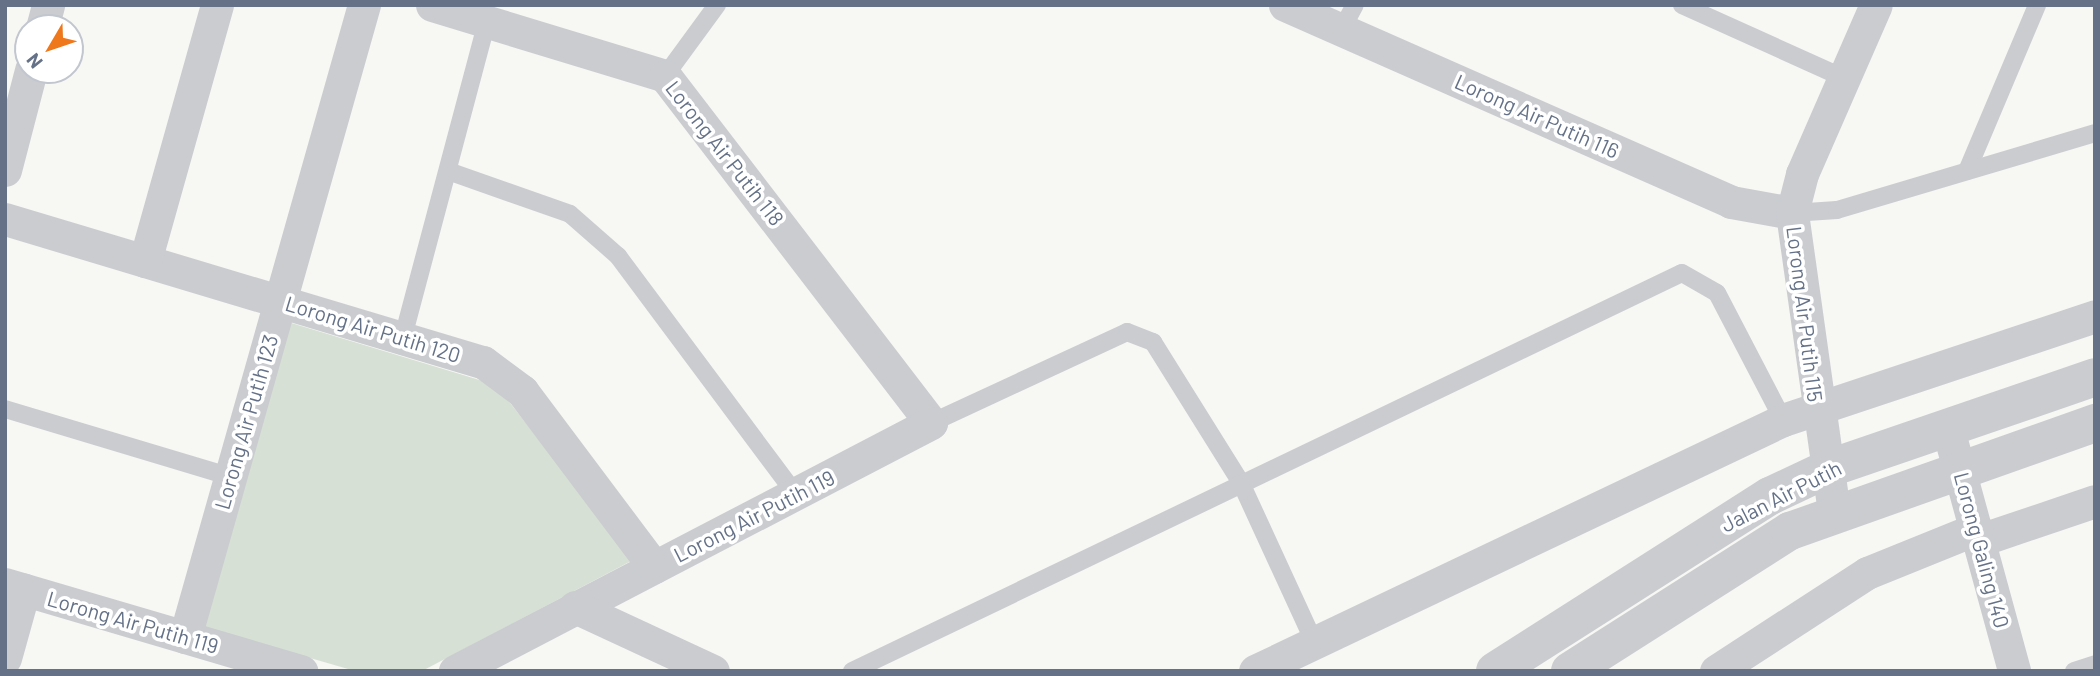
<!DOCTYPE html>
<html>
<head>
<meta charset="utf-8">
<style>
	body { margin:0 }
	#map { position:relative; width:2100px; height:676px; overflow:hidden; background:#f7f7f4; font-family:Barlow,sans-serif }
	div>[style] { position:absolute }
	.green>* { inset:0; background:#d7e0d5 }
	.service>* { height:18px; margin:-9px; padding:0 9px; transform-origin:9px; border-radius:9px; background:#caccd0 }
	.minor>* { height:33px; margin:-16.5px; padding:0 16.5px; transform-origin:16.5px; border-radius:16.5px; background:#caccd0 }
	.tertiary>* { height:38px; margin:-19px; padding:0 19px; transform-origin:19px; border-radius:19px; background:#caccd0 }
	span { translate:-50% -50%; white-space:nowrap; text-align:center; line-height:1.15; -webkit-text-stroke:7px #fff; paint-order:stroke }
	.street-label { font-size:21px; color:#647187 }
	.frame { position:absolute; inset:0; border:7px solid #647187; pointer-events:none }
	.north { position:absolute; left:14px; top:14px; width:70px; height:70px; box-sizing:border-box; background:#fff; border:2px solid #c1c6cf; border-radius:50%; rotate:231deg; font-size:19px; font-weight:700; line-height:28px; text-align:center; color:#647187 }
	.north::after { content:''; display:block; margin:auto; width:24px; height:32px; background:#ef781d; clip-path:polygon(50% 0,100% 100%,50% 72%,0 100%) }
</style>
</head>
<body>
<div id="map">
	<div class="green">
		<div style="clip-path:polygon(288px 322px,496px 385px,633px 560px,422px 671px,355px 671px,199px 626px)"></div>
	</div>
	<div class="service">
		<div style="left:1682px;top:5px;width:180px;rotate:24.3deg"></div>
		<div style="left:1342px;top:29px;width:27px;rotate:-62deg"></div>
		<div style="left:665px;top:76px;width:88px;rotate:-53.8deg"></div>
		<div style="left:448px;top:171px;width:129px;rotate:19.4deg"></div>
		<div style="left:570px;top:214px;width:64px;rotate:41.2deg"></div>
		<div style="left:618px;top:256px;width:299px;rotate:53.3deg"></div>
		<div style="left:1967px;top:171px;width:180px;rotate:-67.1deg"></div>
		<div style="left:1792px;top:213px;width:45px;rotate:-3.8deg"></div>
		<div style="left:1837px;top:210px;width:269px;rotate:-16.6deg"></div>
		<div style="left:403px;top:337px;width:326px;rotate:-75.1deg"></div>
		<div style="left:5px;top:409px;width:237px;rotate:16.7deg"></div>
		<div style="left:931px;top:423px;width:216px;rotate:-24.9deg"></div>
		<div style="left:1127px;top:332px;width:28px;rotate:21deg"></div>
		<div style="left:1153px;top:342px;width:166px;rotate:58deg"></div>
		<div style="left:1241px;top:483px;width:175px;rotate:65.3deg"></div>
		<div style="left:852px;top:671px;width:920px;rotate:-25.62deg"></div>
		<div style="left:1682px;top:273px;width:40px;rotate:29.7deg"></div>
		<div style="left:1717px;top:293px;width:143px;rotate:62.5deg"></div>
		<div style="left:2074px;top:671px;width:22px;rotate:-18deg"></div>
	</div>
	<div class="minor">
		<div style="left:432px;top:5px;width:244px;rotate:16.9deg"></div>
		<div style="left:665px;top:76px;width:437px;rotate:52.5deg"></div>
		<div style="left:931px;top:423px;width:537px;rotate:152.48deg"></div>
		<div style="left:1285px;top:5px;width:488px;rotate:23.8deg"></div>
		<div style="left:1731px;top:202px;width:62px;rotate:10.2deg"></div>
		<div style="left:42px;top:28px;width:24px;rotate:-75deg"></div>
		<div style="left:5px;top:170px;width:103px;rotate:-75.4deg"></div>
		<div style="left:5px;top:219px;width:499px;rotate:16.7deg"></div>
		<div style="left:483px;top:362px;width:49px;rotate:36.6deg"></div>
		<div style="left:522px;top:391px;width:220px;rotate:53.1deg"></div>
		<div style="left:145px;top:261px;width:266px;rotate:-74.3deg"></div>
		<div style="left:1948px;top:429px;width:251px;rotate:74.7deg"></div>
		<div style="left:1834px;top:512px;width:302px;rotate:-98deg"></div>
		<div style="left:1792px;top:213px;width:40px;rotate:-75.6deg"></div>
		<div style="left:1802px;top:174px;width:184px;rotate:-66.4deg"></div>
		<div style="left:1980px;top:540px;width:121px;rotate:-18.7deg"></div>
		<div style="left:5px;top:584px;width:309px;rotate:16.4deg"></div>
		<div style="left:575px;top:607px;width:152px;rotate:24.9deg"></div>
		<div style="left:185px;top:637px;width:657px;rotate:-74.19deg"></div>
		<div style="left:5px;top:658px;width:71px;rotate:-74.4deg"></div>
		<div style="left:1255px;top:671px;width:585px;rotate:-25.43deg"></div>
		<div style="left:1783px;top:420px;width:329px;rotate:-18.4deg"></div>
		<div style="left:1716px;top:671px;width:180px;rotate:-33deg"></div>
		<div style="left:1867px;top:573px;width:118px;rotate:-22deg"></div>
	</div>
	<div class="tertiary">
		<div style="left:1495px;top:671px;width:326px;rotate:-32.5deg"></div>
		<div style="left:1770px;top:496px;width:63px;rotate:-25.3deg"></div>
		<div style="left:1827px;top:469px;width:283px;rotate:-18.9deg"></div>
		<div style="left:1570px;top:671px;width:261px;rotate:-32.5deg"></div>
		<div style="left:1790px;top:531px;width:324px;rotate:-19.5deg"></div>
	</div>
	<div class="street-label">
		<span style="left:1537px;top:116px;rotate:24deg">Lorong Air Putih 116</span>
		<span style="left:725px;top:153px;rotate:52deg">Lorong Air Putih 118</span>
		<span style="left:1805px;top:314px;rotate:83deg">Lorong Air Putih 115</span>
		<span style="left:373px;top:329px;rotate:17deg">Lorong Air Putih 120</span>
		<span style="left:246px;top:422px;rotate:-74deg">Lorong Air Putih 123</span>
		<span style="left:1781px;top:496px;rotate:-27deg">Jalan Air Putih</span>
		<span style="left:754px;top:516px;rotate:-27deg">Lorong Air Putih 119</span>
		<span style="left:1982px;top:550px;rotate:75deg">Lorong Galing 140</span>
		<span style="left:133px;top:622px;rotate:16deg">Lorong Air Putih 119</span>
	</div>
	<div class="frame"></div>
	<div class="north">N</div>
</div>
</body>
</html>
